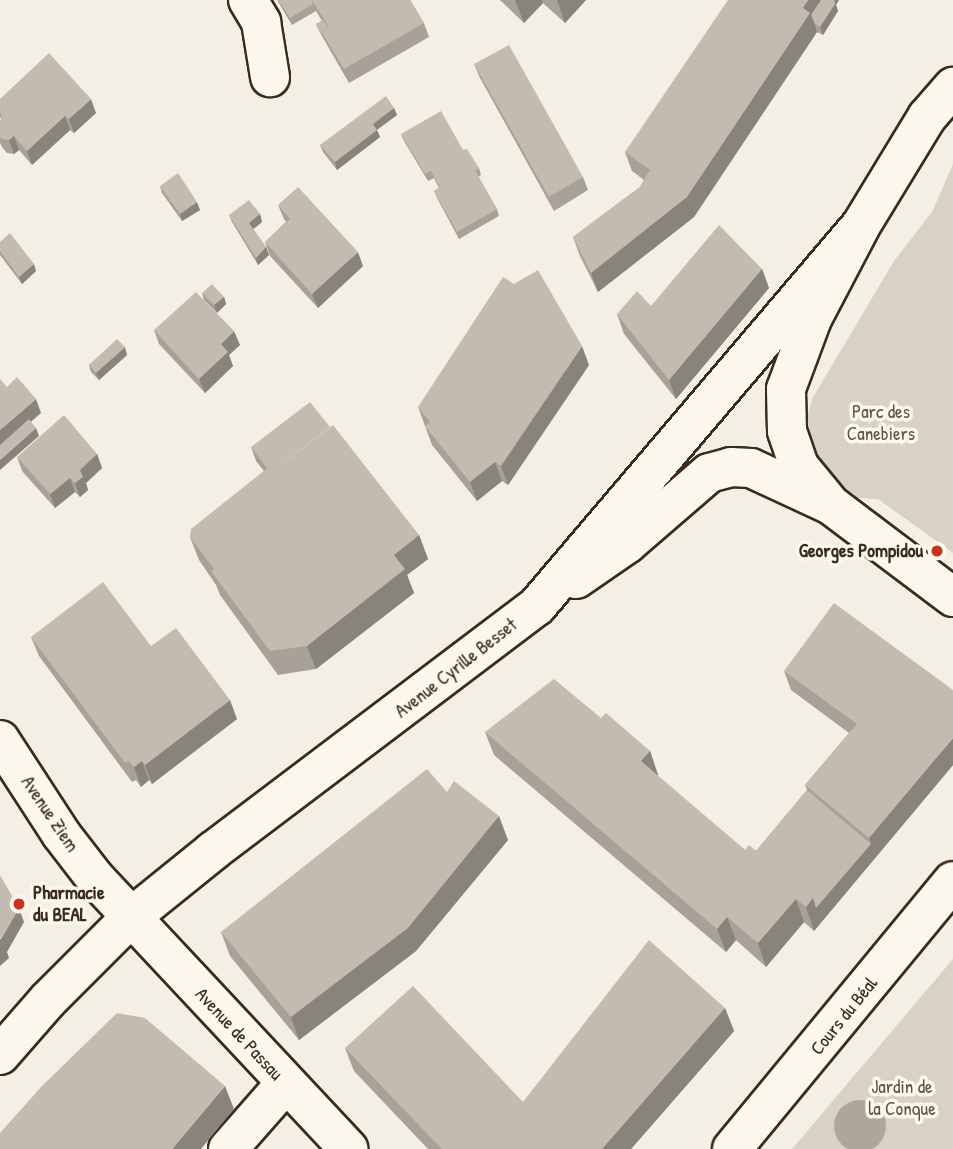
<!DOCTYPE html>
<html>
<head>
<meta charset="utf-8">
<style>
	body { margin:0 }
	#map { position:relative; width:953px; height:1149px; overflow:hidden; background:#f3efe4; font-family:"Patrick Hand",sans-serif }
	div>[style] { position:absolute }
	.green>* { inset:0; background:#d8d1c6 }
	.water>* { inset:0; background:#afa69a }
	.round { border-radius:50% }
	.roads { filter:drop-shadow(2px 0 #3b2a1e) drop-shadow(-2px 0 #3b2a1e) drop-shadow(0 2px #3b2a1e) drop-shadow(0 -2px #3b2a1e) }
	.minor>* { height:38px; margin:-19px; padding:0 19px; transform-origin:19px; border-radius:19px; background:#fbf7ec }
	.secondary>* { height:38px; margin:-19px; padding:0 19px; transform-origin:19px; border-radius:19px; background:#fbf7ec }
	.wall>* { inset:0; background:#a8a197 }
	.shaded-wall>* { inset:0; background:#88837b }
	.building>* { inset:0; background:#c3bbb0 }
	.dots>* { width:19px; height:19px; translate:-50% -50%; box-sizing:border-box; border:4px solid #fbf7ec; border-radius:50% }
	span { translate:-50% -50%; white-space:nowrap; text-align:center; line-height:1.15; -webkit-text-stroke:7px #fbf7ec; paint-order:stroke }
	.park-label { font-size:19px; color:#625448 }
	.poi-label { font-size:19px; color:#3b2a1e; font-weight:700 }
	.right { translate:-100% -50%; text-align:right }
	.left { translate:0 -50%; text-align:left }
	.street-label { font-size:19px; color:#3b2a1e }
</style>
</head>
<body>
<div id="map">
	<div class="green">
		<div style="clip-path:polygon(953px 164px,953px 553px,878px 499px,843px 497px,803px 433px,812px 399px,894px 261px,932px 212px)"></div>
		<div style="clip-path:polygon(953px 959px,953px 1149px,792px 1149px)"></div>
	</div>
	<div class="water">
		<div class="round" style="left:834px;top:1100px;width:52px;height:52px"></div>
	</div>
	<div class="roads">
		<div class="minor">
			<div style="left:248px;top:0;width:26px;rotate:59deg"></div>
			<div style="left:261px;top:22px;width:56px;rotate:80.7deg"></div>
			<div style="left:0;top:740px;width:112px;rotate:57deg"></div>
			<div style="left:61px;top:834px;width:56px;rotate:52.3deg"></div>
			<div style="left:95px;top:878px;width:371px;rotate:46.9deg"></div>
			<div style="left:228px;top:1149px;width:88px;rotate:-48.7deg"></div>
			<div style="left:732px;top:1149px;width:347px;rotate:-50.5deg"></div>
		</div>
		<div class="secondary">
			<div style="left:827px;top:500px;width:44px;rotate:-129.5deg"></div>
			<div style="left:799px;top:466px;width:37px;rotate:-109deg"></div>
			<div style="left:787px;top:431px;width:42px;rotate:-91.4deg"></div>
			<div style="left:786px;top:389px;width:75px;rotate:-69.6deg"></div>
			<div style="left:812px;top:319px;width:104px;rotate:-62.4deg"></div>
			<div style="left:860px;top:227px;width:129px;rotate:-58.7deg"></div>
			<div style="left:927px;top:117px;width:40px;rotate:-49deg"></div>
			<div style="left:576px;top:579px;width:62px;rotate:-34.5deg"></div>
			<div style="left:627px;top:544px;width:108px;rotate:-40.9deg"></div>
			<div style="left:709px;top:473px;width:23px;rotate:-15deg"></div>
			<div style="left:731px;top:467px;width:20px;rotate:3deg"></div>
			<div style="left:751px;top:468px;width:88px;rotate:24.8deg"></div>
			<div style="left:831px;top:505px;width:153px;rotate:37deg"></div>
			<div style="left:0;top:1055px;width:73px;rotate:-48.9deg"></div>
			<div style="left:48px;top:1000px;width:116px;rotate:-45deg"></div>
			<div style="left:130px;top:918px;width:107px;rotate:-38.9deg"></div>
			<div style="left:213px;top:851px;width:406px;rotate:-37.1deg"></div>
			<div style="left:537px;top:606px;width:498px;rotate:-49.6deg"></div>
		</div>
	</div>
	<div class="wall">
		<div style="clip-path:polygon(277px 0,410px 0,424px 23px,429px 37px,349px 83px,319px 31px,316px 24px,322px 21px,316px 11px,292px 25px)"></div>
		<div style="clip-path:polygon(500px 0,586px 0,565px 23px,543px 3px,524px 23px)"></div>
		<div style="clip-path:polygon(836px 5px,838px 11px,823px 35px,817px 32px,694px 217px,598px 292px,580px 256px,573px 237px,640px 187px,644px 180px,632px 171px,625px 152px)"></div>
		<div style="clip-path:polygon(474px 64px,583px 177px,588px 190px,554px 211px,480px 78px)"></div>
		<div style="clip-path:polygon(0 99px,96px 113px,74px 133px,70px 130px,32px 165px,19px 150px,14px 154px,7px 153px,2px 147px,0 143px,0 123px,1px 119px,0 116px)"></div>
		<div style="clip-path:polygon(394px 108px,397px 115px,377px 130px,380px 137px,337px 170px,323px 152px,320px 145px)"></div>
		<div style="clip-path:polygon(401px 134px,463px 150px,479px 168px,481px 175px,478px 177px,497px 209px,499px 216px,459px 239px,437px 198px,434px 191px,439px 188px,434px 178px,428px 181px,404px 141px)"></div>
		<div style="clip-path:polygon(160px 186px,200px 210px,182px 221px,162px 193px)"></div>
		<div style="clip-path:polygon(278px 205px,363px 266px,318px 308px,270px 256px,265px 242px,286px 222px,284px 219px)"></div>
		<div style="clip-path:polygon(260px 214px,262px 222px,253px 229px,266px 247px,269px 255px,258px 265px,232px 222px,229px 215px)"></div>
		<div style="clip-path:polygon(0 242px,36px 271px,22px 284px,0 255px)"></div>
		<div style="clip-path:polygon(762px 269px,769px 288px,676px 399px,624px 334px,617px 314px,651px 306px)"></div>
		<div style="clip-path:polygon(202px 293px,224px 297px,226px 304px,217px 313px,204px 300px)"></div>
		<div style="clip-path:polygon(154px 330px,240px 345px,229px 355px,233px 366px,205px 393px,159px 344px)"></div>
		<div style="clip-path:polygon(127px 355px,99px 380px,91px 372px,89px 365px)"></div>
		<div style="clip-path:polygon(589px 365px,508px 485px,502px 481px,477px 501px,432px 445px,418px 407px)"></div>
		<div style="clip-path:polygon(251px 447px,419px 535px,428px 559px,407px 575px,414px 593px,316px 669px,278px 675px,220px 595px,216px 585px,199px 560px,190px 537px,264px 471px,256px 461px)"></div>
		<div style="clip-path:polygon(97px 454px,102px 468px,86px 483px,88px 490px,80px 497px,75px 492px,55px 508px,22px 471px,17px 457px)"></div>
		<div style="clip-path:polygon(31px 637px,151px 646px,237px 719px,152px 784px,149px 780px,141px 787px,136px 780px,132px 782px,39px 656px)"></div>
		<div style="clip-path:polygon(784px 671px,953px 765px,814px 931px,804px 922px,766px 967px,736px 940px,726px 952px,494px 755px,485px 732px,601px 718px,650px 751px,658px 775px,657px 776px,745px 850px,756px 851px,807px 790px,805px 785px,849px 733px,791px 690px)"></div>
		<div style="clip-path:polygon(447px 792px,508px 840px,416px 951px,299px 1040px,230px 956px,221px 932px)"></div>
		<div style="clip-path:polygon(725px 1008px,734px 1031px,631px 1149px,428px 1149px,354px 1071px,345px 1048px,523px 1102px)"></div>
	</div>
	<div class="shaded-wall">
		<div style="clip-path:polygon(515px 0,542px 0,543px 3px,524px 23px)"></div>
		<div style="clip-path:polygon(557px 0,586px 0,565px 23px)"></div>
		<div style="clip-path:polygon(808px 0,828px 0,814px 22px,817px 32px,694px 217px,598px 292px,591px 273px)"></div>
		<div style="clip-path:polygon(834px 0,839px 0,836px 5px,838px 11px,823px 35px,820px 27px)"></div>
		<div style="clip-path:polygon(91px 99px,96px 113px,74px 133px,69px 119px)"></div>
		<div style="clip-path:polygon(394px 108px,397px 115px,375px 131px,373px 124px)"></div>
		<div style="clip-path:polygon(65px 116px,70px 130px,32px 165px,27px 151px)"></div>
		<div style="clip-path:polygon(377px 130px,380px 137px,337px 170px,335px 162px)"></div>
		<div style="clip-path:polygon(14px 136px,19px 150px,14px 154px,9px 140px)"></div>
		<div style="clip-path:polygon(197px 202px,200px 210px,182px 221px,180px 214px)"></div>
		<div style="clip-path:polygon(260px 214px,262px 222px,252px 230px,249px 223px)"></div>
		<div style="clip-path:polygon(266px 247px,269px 255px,258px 265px,256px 258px)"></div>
		<div style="clip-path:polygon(358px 252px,363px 266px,318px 308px,312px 294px)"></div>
		<div style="clip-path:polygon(34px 264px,36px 271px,22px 284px,19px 277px)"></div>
		<div style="clip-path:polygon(762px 269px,769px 288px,676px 399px,669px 380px)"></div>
		<div style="clip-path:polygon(224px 297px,226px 304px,217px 313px,214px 305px)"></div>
		<div style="clip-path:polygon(234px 331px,240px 345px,229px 355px,233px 366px,205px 393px,199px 379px,221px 344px)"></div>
		<div style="clip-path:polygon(582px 346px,589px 365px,508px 485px,501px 466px)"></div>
		<div style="clip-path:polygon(125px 347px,127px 355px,99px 380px,96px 373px)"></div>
		<div style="clip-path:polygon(36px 399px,41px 413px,0 449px,0 430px)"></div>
		<div style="clip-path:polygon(36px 428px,39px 436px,0 470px,0 460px)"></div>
		<div style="clip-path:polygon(97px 454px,102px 468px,86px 483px,88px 490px,80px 497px,75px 483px,80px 470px)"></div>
		<div style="clip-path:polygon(495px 462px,502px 481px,477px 501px,470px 482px)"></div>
		<div style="clip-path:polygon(70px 478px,75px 492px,55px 508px,50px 494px)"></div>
		<div style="clip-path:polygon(419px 535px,428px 559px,407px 575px,414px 593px,316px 669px,307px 646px,394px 555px)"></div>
		<div style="clip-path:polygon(230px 700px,237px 719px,152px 784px,145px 765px)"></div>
		<div style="clip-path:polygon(953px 738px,953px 765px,814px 931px,806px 907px,813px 898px,871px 844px,869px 838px)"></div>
		<div style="clip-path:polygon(650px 751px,658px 775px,649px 785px,641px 761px)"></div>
		<div style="clip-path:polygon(142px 761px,149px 780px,141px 787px,134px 767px)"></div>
		<div style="clip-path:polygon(499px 816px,508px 840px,416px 951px,299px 1040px,291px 1017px)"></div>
		<div style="clip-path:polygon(796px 899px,804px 922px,766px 967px,758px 943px)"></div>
		<div style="clip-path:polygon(19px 908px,24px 922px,7px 952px,9px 958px,0 966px,0 940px)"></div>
		<div style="clip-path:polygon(727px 917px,736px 940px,726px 952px,717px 929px)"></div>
		<div style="clip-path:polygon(725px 1008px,734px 1031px,631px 1149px,602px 1149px)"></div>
		<div style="clip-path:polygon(225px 1086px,234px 1109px,201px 1149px,172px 1149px)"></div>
	</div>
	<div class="building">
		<div style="clip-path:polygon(278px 0,312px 0,313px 4px,290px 18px)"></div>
		<div style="clip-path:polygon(312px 0,410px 0,424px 23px,344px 69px,321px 31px,329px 27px)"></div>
		<div style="clip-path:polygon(728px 0,808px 0,803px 8px,810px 13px,687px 197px,591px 273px,573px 237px,640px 187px,650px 170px,625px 152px)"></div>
		<div style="clip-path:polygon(821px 0,834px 0,835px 4px,820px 27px,815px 24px,811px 15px)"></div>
		<div style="clip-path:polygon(323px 20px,328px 27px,321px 31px,323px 38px,316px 24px)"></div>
		<div style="clip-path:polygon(509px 45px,583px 177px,549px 197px,474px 64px)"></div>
		<div style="clip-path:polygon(49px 53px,91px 99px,69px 119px,65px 116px,27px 151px,14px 136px,9px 140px,2px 139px,0 137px,0 123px,2px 115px,0 113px,0 99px)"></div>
		<div style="clip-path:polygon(386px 96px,394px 108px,373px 124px,377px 130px,335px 162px,320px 145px)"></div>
		<div style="clip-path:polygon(441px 111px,463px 150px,467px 149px,479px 168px,475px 170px,497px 209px,457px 232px,434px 191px,440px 187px,431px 171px,425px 174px,401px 134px)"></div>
		<div style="clip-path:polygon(178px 173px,197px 202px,180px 214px,160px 186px)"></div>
		<div style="clip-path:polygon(298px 187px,358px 252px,312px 294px,265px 242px,290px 219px,278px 205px)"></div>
		<div style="clip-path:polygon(249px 200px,260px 214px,249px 223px,266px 247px,256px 258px,229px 215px)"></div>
		<div style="clip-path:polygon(719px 225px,762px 269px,669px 380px,617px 314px,637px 291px,651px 306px)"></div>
		<div style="clip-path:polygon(10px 233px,34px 264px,19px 277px,0 251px,0 242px)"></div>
		<div style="clip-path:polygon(538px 270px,582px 346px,501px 466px,495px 462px,470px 482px,425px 426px,430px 422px,418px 407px,503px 277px,514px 284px)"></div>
		<div style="clip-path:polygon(212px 284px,224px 297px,214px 305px,202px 293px)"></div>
		<div style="clip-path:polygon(196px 292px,234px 331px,221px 344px,228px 352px,199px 379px,154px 330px)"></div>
		<div style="clip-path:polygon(117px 339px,125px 347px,96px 373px,89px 365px)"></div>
		<div style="clip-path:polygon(17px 377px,36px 399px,0 430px,0 379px,7px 387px)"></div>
		<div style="clip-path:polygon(310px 402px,330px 427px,273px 471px,270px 466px,267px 468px,251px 447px)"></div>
		<div style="clip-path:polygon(64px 415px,97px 454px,80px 470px,83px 477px,75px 483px,70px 478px,50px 494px,17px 457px)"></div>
		<div style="clip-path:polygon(29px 419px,36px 428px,0 460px,0 445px)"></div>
		<div style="clip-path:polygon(333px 425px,419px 535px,394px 555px,405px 569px,307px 646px,270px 651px,211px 571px,214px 569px,190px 537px,191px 529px,270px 466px,273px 471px)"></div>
		<div style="clip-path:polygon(103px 582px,151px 646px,176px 628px,230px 700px,145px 765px,142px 761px,134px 767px,129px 761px,125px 763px,31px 637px)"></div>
		<div style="clip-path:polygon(834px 603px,953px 690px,953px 738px,869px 838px,805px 785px,857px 724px,784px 671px)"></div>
		<div style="clip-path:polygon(554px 679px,601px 718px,606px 713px,650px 751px,641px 761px,745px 850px,749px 845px,813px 898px,806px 907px,796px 899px,758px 943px,727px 917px,717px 929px,485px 732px)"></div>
		<div style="clip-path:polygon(427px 769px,447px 792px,454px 781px,499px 816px,408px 928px,291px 1017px,221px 932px)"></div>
		<div style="clip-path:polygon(807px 790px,871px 844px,816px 908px,813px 898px,756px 851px)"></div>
		<div style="clip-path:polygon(0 875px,19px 908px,2px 938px,0 937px)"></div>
		<div style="clip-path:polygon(649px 940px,725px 1008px,602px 1149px,442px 1149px,345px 1048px,413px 986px,523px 1102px)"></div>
		<div style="clip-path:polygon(117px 1013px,145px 1018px,225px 1086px,172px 1149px,0 1149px,0 1133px,42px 1086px)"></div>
	</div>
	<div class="dots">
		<div style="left:937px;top:551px;background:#c8321e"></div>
		<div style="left:19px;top:904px;background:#c8321e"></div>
	</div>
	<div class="park-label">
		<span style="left:881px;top:423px">Parc des<br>Canebiers</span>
		<span style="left:902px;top:1098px">Jardin de<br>la Conque</span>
	</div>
	<div class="poi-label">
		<span class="right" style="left:923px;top:551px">Georges Pompidou</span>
		<span class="left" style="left:33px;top:904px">Pharmacie<br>du BEAL</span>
	</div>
	<div class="street-label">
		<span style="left:456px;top:668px;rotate:-38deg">Avenue Cyrille Besset</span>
		<span style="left:50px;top:814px;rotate:56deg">Avenue Ziem</span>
		<span style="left:844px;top:1016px;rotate:-51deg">Cours du Béal</span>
		<span style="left:239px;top:1034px;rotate:47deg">Avenue de Passau</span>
	</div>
</div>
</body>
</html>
